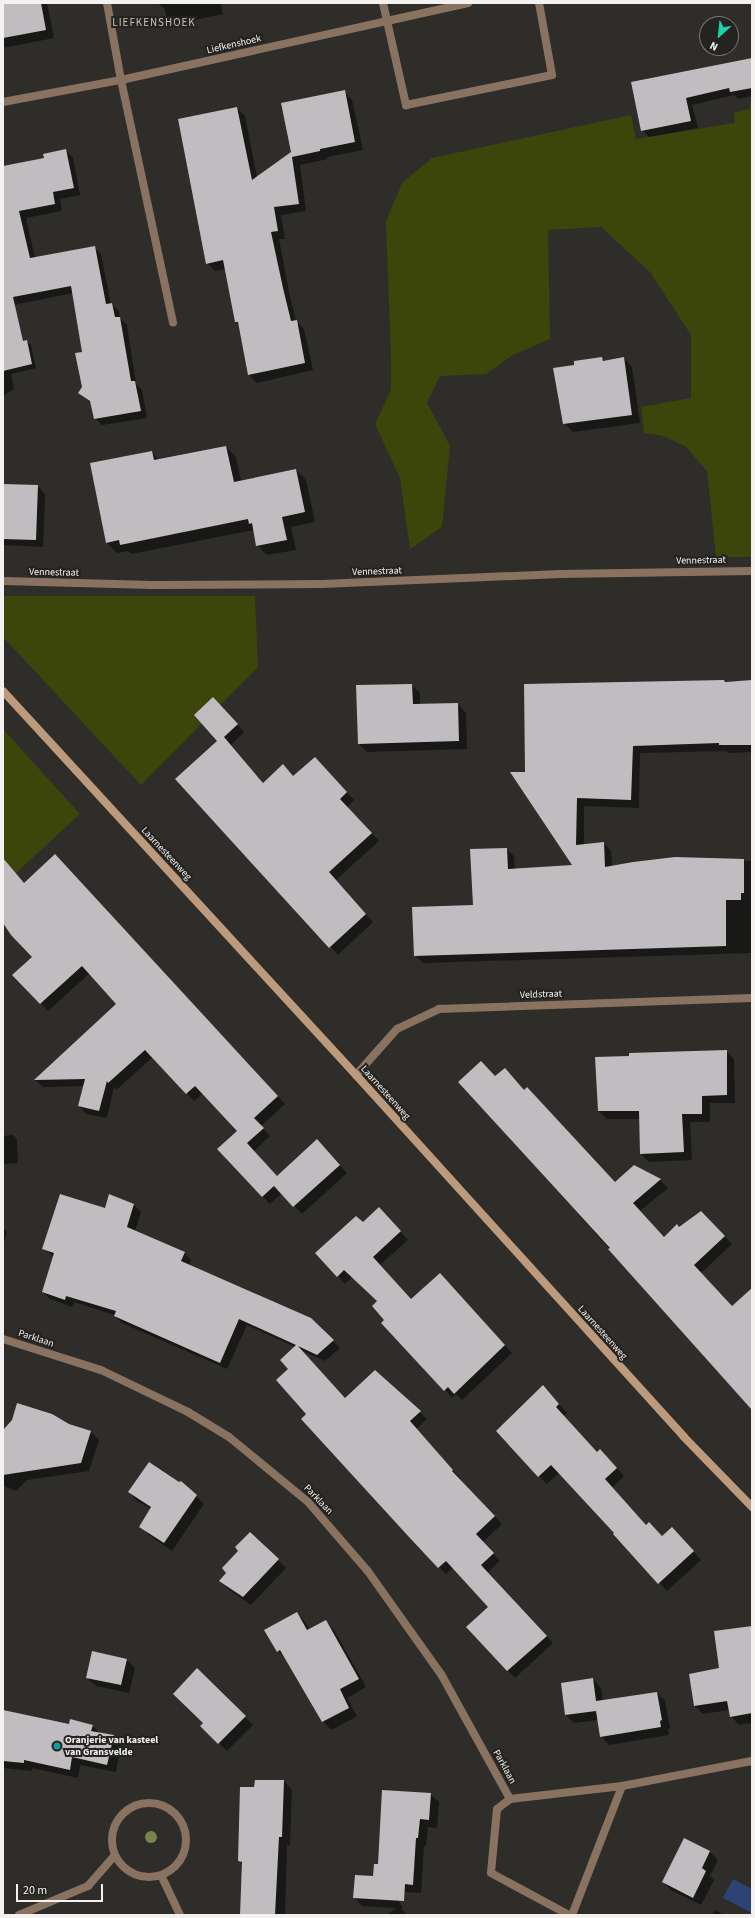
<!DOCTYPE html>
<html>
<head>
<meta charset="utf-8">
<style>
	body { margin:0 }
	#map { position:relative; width:755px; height:1918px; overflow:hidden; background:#2e2d2a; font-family:"Source Sans 3",sans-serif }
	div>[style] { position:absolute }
	.green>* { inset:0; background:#3c460b }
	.water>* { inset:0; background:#2c4373 }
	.shadow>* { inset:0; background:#0007 }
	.building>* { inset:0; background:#c0bcbf }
	.lane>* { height:8px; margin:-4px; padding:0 4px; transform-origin:4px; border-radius:4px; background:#897360 }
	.street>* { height:8px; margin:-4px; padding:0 4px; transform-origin:4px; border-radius:4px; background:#897360 }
	.street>.ring { margin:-4px; padding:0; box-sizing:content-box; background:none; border:8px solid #897360; border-radius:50% }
	.secondary>* { height:8px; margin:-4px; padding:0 4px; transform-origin:4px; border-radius:4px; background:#bd9a7c }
	.trees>* { width:12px; height:12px; margin:-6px; border-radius:50%; background:#798350 }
	.dots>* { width:11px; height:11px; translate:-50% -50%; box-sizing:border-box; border:2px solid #242320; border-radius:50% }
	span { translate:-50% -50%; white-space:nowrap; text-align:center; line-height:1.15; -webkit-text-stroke:4px #242320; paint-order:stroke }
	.street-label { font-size:10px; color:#f3f2f0 }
	.poi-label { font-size:10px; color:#f3f2f0; font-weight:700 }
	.left { translate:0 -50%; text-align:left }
	.neighbourhood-label { font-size:11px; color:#c5c4c0; letter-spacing:1px }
	.frame { position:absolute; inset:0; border:4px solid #f3f2f0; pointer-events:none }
	.north { position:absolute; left:699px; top:16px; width:40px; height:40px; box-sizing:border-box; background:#242320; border:1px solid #777673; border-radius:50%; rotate:207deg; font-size:11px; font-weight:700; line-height:16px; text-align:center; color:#f3f2f0 }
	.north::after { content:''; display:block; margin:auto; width:14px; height:18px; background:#1bd5b1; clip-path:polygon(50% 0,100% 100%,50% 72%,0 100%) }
	.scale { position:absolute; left:16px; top:1884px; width:87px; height:18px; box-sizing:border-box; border:2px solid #f3f2f0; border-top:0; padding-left:5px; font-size:12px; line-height:14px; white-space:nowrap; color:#f3f2f0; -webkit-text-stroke:3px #242320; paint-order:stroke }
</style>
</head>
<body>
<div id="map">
	<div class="green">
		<div style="clip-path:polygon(751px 97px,752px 557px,716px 557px,707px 471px,685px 446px,663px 436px,644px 433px,641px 407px,691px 398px,691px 335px,650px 272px,601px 227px,548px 230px,550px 339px,513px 355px,486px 374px,440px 376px,427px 403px,450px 446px,442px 527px,410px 549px,400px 478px,375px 424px,391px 390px,391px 358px,386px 221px,402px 183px,432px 158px,631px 115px,636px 139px,735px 123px,734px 113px,750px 109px)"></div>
		<div style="clip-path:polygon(3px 596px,255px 596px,258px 667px,141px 785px,3px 637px)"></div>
		<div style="clip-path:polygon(3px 729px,80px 814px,3px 885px)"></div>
	</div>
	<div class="water">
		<div style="clip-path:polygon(733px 1879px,752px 1889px,752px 1913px,723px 1898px)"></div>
	</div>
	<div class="shadow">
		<div style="clip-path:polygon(3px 3px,47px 3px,54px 38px,3px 48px)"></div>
		<div style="clip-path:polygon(157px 3px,221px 3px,223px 14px,174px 24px,166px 16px,165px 9px)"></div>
		<div style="clip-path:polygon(752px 59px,752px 96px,738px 99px,734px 95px,692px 105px,698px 128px,649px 137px,642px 130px,633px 83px)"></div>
		<div style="clip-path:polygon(345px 92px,352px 100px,363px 150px,327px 157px,328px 159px,300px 165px,306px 211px,281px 215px,285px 239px,279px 239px,290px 297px,296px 321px,304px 329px,313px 370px,257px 383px,249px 375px,240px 326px,236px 322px,226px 269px,215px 271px,207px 263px,237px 108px,245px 116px,257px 177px,292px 152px)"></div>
		<div style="clip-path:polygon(66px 151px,73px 158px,80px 195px,60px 199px,62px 211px,26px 218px,35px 258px,94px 247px,101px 254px,111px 304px,119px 311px,120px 318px,127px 325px,136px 384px,142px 390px,147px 418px,102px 425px,95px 418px,91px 403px,80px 393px,83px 387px,84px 353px,73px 293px,9px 306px,3px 299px,3px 167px,45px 159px)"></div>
		<div style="clip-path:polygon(27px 342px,31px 345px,36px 368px,11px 374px,14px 389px,3px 396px,3px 344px)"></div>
		<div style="clip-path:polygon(602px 358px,605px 361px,624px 358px,632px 367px,640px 423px,573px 432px,564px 423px,576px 366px)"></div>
		<div style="clip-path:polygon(226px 447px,236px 457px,241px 481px,296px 470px,306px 480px,315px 522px,291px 527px,296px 550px,267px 555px,257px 545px,254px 530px,131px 554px,128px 551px,117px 553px,107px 543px,91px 464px,152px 452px,159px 460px)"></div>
		<div style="clip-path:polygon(3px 485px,38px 486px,45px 494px,43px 547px,3px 545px)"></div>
		<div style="clip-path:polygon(725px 681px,752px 681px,752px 752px,728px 753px,726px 751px,640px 753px,639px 808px,584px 806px,584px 846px,604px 843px,611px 851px,612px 867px,675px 858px,752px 861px,752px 953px,423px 963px,415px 955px,474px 906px,506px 849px,514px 856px,515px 870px,574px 865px,526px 773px)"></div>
		<div style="clip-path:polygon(411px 685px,420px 693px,420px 705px,458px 704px,466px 713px,467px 749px,367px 752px,359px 744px)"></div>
		<div style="clip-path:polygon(221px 706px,244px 732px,231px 745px,264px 784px,294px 777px,322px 766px,354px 800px,347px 807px,379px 841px,336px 880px,373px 922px,338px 955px,176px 779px,219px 741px)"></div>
		<div style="clip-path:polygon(55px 855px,285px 1104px,261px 1126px,270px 1136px,254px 1151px,277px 1177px,325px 1148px,347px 1173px,302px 1214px,282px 1193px,270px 1204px,262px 1196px,239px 1132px,203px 1093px,194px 1101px,153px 1057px,116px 1090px,114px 1087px,107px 1118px,86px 1114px,79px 1106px,84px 1086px,43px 1087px,35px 1080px,118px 1004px,90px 973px,48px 1011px,14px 975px,34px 957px,3px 906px,3px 880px,13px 871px,25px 884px)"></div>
		<div style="clip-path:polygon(726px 1051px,734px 1059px,735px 1103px,710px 1103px,710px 1122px,690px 1122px,692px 1160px,649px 1162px,641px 1154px,640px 1119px,607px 1119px,598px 1111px)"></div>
		<div style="clip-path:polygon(496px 1077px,524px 1091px,615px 1183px,634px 1166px,660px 1180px,668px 1188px,640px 1211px,664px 1238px,680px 1228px,709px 1220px,732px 1244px,701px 1273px,732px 1308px,752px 1299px,752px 1408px,460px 1082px)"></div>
		<div style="clip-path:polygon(13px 1135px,17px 1139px,18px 1163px,3px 1164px,3px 1136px)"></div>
		<div style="clip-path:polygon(133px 1204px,141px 1212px,135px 1231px,184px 1253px,191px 1260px,189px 1266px,310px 1319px,340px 1348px,325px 1361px,301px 1350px,346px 1399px,375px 1371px,427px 1419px,416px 1429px,460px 1478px,459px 1479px,502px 1524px,483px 1542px,500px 1561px,488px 1572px,553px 1643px,515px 1678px,468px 1627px,489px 1607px,453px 1568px,446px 1574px,439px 1567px,302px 1419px,308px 1414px,289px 1369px,295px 1347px,247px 1325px,227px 1369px,122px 1323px,114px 1315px,74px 1302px,72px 1307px,50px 1299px,43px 1292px,54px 1257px,43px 1248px,105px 1209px)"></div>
		<div style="clip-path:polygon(386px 1216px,408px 1240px,380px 1265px,411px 1300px,447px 1282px,512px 1353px,462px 1400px,456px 1394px,452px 1398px,445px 1390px,386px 1320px,378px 1301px,353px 1276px,345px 1284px,338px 1276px,363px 1223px)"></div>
		<div style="clip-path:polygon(3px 1228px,7px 1232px,3px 1245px)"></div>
		<div style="clip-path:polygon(551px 1395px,567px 1413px,563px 1416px,598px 1453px,608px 1459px,624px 1476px,612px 1488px,646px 1526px,662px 1537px,672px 1528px,701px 1560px,667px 1591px,559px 1473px,547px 1484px,539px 1476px)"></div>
		<div style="clip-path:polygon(69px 1425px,91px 1432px,99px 1440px,89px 1471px,27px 1480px,16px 1491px,3px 1486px,3px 1432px)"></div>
		<div style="clip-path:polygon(129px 1492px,196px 1496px,204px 1504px,172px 1551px,149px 1535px,141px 1526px,151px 1509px,137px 1501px)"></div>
		<div style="clip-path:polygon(250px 1533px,286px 1568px,251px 1605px,228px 1589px,220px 1581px,228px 1573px)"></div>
		<div style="clip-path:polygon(297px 1613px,305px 1622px,310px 1630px,326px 1621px,334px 1630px,366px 1687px,347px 1698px,357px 1716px,332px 1730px,323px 1722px,286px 1659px,278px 1651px)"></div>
		<div style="clip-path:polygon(752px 1627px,752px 1723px,739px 1725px,731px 1716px,729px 1710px,703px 1714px,695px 1706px,691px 1675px,721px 1669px)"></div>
		<div style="clip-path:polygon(127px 1660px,135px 1668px,129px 1693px,96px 1686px,87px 1678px)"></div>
		<div style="clip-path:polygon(197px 1670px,253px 1725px,227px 1751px,201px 1726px,204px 1723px)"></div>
		<div style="clip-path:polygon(593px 1679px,601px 1688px,603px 1701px,657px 1693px,665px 1701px,670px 1728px,668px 1729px,669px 1735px,609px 1745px,601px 1736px,598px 1720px,574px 1723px,566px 1715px,562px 1684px)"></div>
		<div style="clip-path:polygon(3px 1711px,70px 1725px,92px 1725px,100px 1734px,113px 1736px,121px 1744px,116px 1772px,80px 1765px,78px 1778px,32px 1768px,32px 1771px,3px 1768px)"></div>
		<div style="clip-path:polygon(284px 1781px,292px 1790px,290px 1845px,287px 1845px,285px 1915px,241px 1915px,243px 1865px,239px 1861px,255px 1789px)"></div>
		<div style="clip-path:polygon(430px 1794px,439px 1802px,437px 1828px,428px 1827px,426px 1846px,424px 1846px,421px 1893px,392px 1891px,403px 1908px,401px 1908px,407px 1915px,386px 1915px,396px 1908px,362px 1906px,354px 1897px,379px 1878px)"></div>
		<div style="clip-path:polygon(684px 1839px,710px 1852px,718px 1860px,710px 1876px,714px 1880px,701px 1905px,671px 1890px,663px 1882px)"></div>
		<div style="clip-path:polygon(715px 1910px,724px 1915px,713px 1915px)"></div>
	</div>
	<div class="building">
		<div style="clip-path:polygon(3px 3px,41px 3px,46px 30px,3px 38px)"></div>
		<div style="clip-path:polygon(752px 58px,752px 88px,730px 92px,729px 88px,686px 98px,691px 121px,641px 131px,631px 82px)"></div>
		<div style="clip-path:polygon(345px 90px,355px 142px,320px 149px,320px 151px,292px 157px,299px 204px,274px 207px,278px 231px,271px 232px,283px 288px,291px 321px,297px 320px,305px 363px,248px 375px,238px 322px,235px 322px,223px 260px,206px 264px,178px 119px,237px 107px,252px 180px,291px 152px,281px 103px)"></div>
		<div style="clip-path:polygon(66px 149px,74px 188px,53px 192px,55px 204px,19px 211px,30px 258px,95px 246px,106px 304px,112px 303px,115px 317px,120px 317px,131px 381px,135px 381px,141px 411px,94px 419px,90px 401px,78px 393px,82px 387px,75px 353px,82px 352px,71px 286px,13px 297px,23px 341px,27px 340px,32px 364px,3px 371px,3px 166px,44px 158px,43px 154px)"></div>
		<div style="clip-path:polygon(602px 357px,603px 361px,624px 357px,632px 415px,563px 424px,553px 368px,574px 365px,574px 361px)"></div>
		<div style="clip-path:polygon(226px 446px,234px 482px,296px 469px,305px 512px,282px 517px,287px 540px,256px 546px,252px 523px,249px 524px,248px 519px,120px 545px,119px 540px,106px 543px,90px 463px,152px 451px,154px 460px)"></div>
		<div style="clip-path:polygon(3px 484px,38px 485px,36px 540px,3px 539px)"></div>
		<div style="clip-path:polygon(724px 680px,725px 682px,752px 680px,752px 745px,719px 745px,719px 743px,633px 746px,631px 800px,577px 798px,576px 845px,604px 842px,605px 867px,633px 862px,675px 857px,744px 859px,744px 893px,741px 893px,741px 900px,726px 900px,726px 946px,414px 956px,412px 907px,473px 905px,470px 849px,507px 848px,508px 869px,572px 865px,510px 772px,525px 772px,524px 684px)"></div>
		<div style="clip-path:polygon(412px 684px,413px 704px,458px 703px,459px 741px,358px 744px,356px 685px)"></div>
		<div style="clip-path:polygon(213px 697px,238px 724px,224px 737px,263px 783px,283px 764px,293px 776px,315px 757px,347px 792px,340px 799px,372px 833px,329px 872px,366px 914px,329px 948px,175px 779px,217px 741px,194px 715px)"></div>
		<div style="clip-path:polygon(55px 854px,278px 1096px,254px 1118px,264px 1128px,247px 1143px,277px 1176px,317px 1139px,340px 1165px,293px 1207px,274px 1186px,262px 1197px,217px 1149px,237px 1131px,195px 1086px,186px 1094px,145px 1050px,108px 1083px,107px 1081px,99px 1111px,78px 1106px,85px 1079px,34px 1080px,116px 1004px,82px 966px,40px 1004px,12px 975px,32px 957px,11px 935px,3px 923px,3px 858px,24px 883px)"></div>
		<div style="clip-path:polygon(727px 1050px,727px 1095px,702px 1096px,702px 1114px,682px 1114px,684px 1152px,640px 1154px,639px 1111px,598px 1111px,595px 1057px,629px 1056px,629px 1053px)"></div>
		<div style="clip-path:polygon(481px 1061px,495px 1076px,505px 1068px,524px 1090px,527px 1087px,615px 1182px,634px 1165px,661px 1179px,633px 1203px,664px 1237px,677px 1224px,679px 1227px,701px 1211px,725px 1236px,694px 1265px,732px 1306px,752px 1288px,752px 1410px,608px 1249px,610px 1248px,458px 1082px)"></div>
		<div style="clip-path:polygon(60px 1194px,105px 1208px,109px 1194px,134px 1204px,127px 1227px,185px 1252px,181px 1261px,311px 1318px,334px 1340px,317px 1355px,298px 1346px,345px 1398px,375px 1370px,421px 1411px,410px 1421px,453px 1470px,452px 1471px,495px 1516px,476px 1534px,494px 1553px,481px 1565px,547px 1636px,507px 1671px,466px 1627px,488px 1607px,446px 1561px,438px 1568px,409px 1537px,301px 1419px,306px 1414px,276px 1380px,288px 1369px,280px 1360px,296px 1345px,239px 1319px,220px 1363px,114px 1316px,116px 1311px,66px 1296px,65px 1300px,42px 1292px,54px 1253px,42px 1249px)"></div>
		<div style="clip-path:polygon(379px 1207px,401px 1231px,373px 1257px,411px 1299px,440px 1273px,505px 1345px,454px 1394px,448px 1387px,444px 1391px,381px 1323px,384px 1320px,372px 1306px,377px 1301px,344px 1270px,337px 1277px,315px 1253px,356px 1216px,363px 1222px)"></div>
		<div style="clip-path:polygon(543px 1385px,559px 1404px,556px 1407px,597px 1452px,600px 1449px,617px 1468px,605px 1479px,646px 1525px,649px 1522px,662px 1536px,672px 1527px,694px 1551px,658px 1584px,613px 1534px,614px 1533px,551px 1465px,538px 1477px,496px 1431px)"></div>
		<div style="clip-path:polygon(17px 1403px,52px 1414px,69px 1424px,91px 1431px,81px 1463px,3px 1475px,3px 1430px,12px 1420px)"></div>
		<div style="clip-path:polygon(149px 1462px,179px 1482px,181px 1481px,197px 1495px,164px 1543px,139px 1527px,151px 1507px,128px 1492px)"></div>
		<div style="clip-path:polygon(250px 1532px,279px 1559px,243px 1597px,219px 1581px,226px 1573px,222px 1568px,238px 1551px,235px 1547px)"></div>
		<div style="clip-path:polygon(297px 1612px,307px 1630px,326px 1620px,359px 1679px,340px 1689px,349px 1708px,322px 1722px,280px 1650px,277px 1652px,264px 1630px)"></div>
		<div style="clip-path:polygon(752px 1626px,752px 1713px,730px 1717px,727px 1701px,694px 1706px,689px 1674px,719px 1668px,714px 1631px)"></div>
		<div style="clip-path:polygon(92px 1651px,127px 1659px,121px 1685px,86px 1678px)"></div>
		<div style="clip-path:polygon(197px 1668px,246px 1716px,218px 1744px,200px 1726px,203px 1723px,173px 1694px)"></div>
		<div style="clip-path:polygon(593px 1678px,596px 1701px,657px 1692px,662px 1720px,660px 1721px,661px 1727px,600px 1737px,596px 1711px,565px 1715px,561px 1683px)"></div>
		<div style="clip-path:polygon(3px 1710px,69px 1724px,70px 1719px,93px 1725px,91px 1731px,114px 1735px,107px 1765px,72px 1757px,70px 1770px,24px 1760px,24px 1763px,3px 1761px)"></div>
		<div style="clip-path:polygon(255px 1780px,284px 1780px,282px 1837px,279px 1837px,275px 1915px,240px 1915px,242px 1862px,238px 1861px,240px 1787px,254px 1787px)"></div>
		<div style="clip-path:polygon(382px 1790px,431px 1793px,429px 1820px,420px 1819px,418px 1838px,416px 1838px,413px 1885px,405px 1884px,404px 1901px,353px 1898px,355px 1875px,373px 1876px,374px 1864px,378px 1864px)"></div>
		<div style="clip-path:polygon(684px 1838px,710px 1851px,702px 1868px,706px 1871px,693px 1898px,662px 1882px)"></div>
	</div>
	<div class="lane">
		<div style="left:383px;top:3px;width:105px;rotate:77.3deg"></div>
		<div style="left:406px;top:105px;width:149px;rotate:-11.6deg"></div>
		<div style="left:552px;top:75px;width:73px;rotate:-100.2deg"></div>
		<div style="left:387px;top:21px;width:83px;rotate:-12.5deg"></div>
	</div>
	<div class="street">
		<div style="left:107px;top:3px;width:78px;rotate:79.7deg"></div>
		<div style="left:121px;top:80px;width:248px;rotate:77.9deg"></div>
		<div style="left:3px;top:102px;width:120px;rotate:-10.6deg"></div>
		<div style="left:121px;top:80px;width:272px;rotate:-12.5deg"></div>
		<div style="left:3px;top:581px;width:149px;rotate:1.5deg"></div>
		<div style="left:152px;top:585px;width:170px;rotate:-0.3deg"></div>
		<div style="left:322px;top:584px;width:238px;rotate:-2.4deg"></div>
		<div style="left:560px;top:574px;width:192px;rotate:-0.9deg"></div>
		<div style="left:356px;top:1075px;width:62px;rotate:-48.3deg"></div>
		<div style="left:397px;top:1029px;width:47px;rotate:-25.5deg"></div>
		<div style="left:439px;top:1009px;width:313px;rotate:-2deg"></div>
		<div style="left:3px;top:1339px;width:103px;rotate:17.6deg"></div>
		<div style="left:101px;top:1370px;width:97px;rotate:25.8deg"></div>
		<div style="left:188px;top:1412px;width:48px;rotate:31.4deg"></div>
		<div style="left:229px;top:1437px;width:102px;rotate:39.4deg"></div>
		<div style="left:308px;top:1502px;width:90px;rotate:49.1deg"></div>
		<div style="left:367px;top:1570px;width:128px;rotate:54.6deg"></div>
		<div style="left:441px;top:1674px;width:143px;rotate:61.1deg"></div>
		<div style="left:510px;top:1799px;width:113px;rotate:-6.6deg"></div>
		<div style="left:622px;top:1786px;width:132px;rotate:-10.9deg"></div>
		<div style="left:510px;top:1799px;width:16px;rotate:142deg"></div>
		<div style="left:497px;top:1809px;width:64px;rotate:95.4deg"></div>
		<div style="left:491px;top:1873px;width:89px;rotate:28.3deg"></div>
		<div class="ring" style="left:112px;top:1803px;width:66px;height:66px"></div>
		<div style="left:161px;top:1875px;width:44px;rotate:64.6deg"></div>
		<div style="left:19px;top:1915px;width:75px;rotate:-22.8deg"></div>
		<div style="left:88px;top:1886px;width:41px;rotate:-48.9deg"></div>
		<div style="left:572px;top:1915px;width:138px;rotate:-68.8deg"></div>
	</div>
	<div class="secondary">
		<div style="left:3px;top:691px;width:522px;rotate:47.41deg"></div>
		<div style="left:356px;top:1075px;width:488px;rotate:47.8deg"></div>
		<div style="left:684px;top:1437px;width:98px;rotate:45.8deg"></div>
	</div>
	<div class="trees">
		<div style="left:151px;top:1837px"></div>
	</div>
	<div class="dots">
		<div style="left:57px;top:1746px;background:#0f9aa8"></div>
	</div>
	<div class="street-label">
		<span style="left:234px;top:45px;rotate:-13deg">Liefkenshoek</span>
		<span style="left:701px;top:561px;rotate:-1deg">Vennestraat</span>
		<span style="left:377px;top:572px;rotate:-2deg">Vennestraat</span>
		<span style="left:54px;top:573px;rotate:1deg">Vennestraat</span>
		<span style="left:166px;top:854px;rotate:47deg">Laarnesteenweg</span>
		<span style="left:541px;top:995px;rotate:-2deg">Veldstraat</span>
		<span style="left:385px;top:1093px;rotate:48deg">Laarnesteenweg</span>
		<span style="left:602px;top:1333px;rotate:48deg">Laarnesteenweg</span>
		<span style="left:36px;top:1339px;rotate:18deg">Parklaan</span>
		<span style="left:318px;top:1500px;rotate:46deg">Parklaan</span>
		<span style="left:504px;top:1767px;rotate:61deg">Parklaan</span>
	</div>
	<div class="poi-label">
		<span class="left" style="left:65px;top:1746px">Oranjerie van kasteel<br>van Gransvelde</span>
	</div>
	<div class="neighbourhood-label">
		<span style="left:154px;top:23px">LIEFKENSHOEK</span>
	</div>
	<div class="frame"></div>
	<div class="north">N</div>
	<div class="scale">20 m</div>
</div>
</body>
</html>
